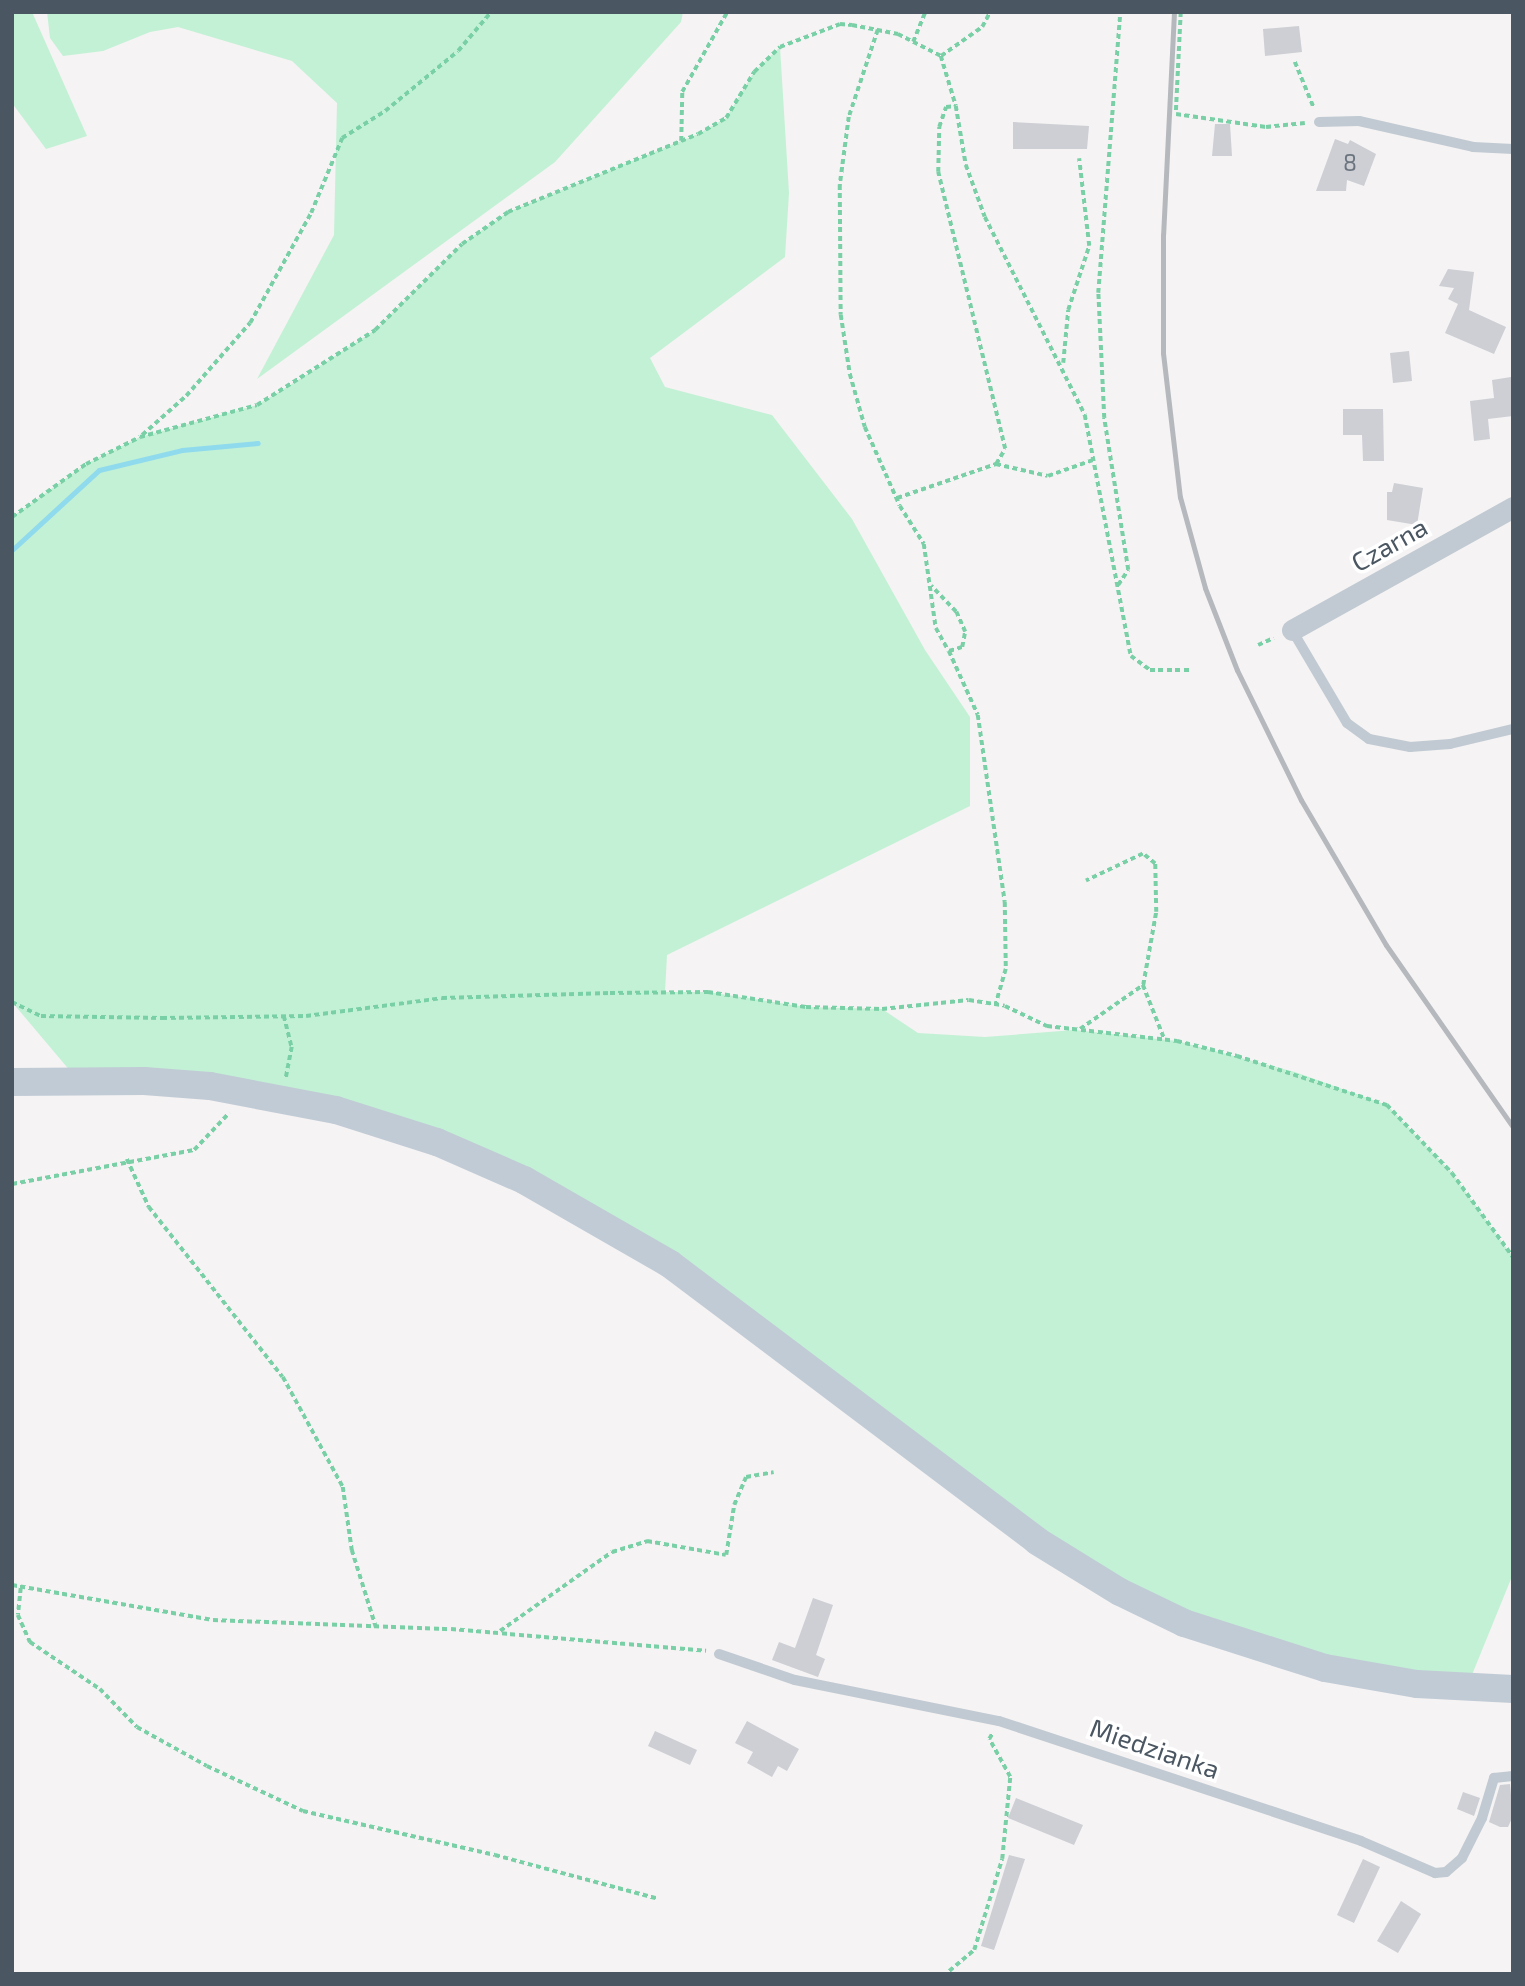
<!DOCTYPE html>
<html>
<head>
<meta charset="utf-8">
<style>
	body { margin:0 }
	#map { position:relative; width:1525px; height:1986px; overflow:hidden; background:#f5f3f3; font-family:"Exo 2",sans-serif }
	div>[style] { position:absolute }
	.green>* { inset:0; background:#c3f1d5 }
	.stream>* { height:5px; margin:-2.5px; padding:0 2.5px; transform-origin:2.5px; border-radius:2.5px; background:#90daee }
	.building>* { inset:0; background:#cdcfd5 }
	.path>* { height:3.5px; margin-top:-1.75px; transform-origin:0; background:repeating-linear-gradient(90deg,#7ad0a6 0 5px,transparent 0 8.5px) }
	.lane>* { height:10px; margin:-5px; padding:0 5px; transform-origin:5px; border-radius:5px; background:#c1cad2 }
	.street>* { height:21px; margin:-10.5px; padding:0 10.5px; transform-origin:10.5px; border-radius:10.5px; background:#c1cad2 }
	.secondary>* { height:28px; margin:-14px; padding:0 14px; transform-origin:14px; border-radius:14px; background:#c1cbd6 }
	.rail>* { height:5px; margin:-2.5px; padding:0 2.5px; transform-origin:2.5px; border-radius:2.5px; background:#b5b8bd }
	span { translate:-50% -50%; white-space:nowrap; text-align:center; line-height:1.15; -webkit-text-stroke:7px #fff; paint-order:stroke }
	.number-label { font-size:23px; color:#6b747e }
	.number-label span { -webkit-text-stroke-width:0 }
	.street-label { font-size:26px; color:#4a5661 }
	.frame { position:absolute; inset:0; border:14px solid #4a5661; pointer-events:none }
</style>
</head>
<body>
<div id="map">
	<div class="green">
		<div style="clip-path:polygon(12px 12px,32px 12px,87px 136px,46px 149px,12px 103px)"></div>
		<div style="clip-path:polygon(47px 12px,683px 12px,681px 22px,555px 162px,257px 379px,334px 235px,337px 103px,292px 61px,178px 27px,150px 32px,103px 51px,63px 56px,50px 38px)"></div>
		<div style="clip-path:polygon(780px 47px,789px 193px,785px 257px,650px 358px,665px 387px,772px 415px,852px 519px,925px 650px,970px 717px,970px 806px,667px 955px,665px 992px,708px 992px,806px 1007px,882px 1009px,918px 1033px,985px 1037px,1074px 1030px,1177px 1041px,1295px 1072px,1387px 1105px,1452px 1173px,1513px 1257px,1513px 1574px,1467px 1687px,1417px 1684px,1120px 1592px,670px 1264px,377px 1122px,77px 1079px,12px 1002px,12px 517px,86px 464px,140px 437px,257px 405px,295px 382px,375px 330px,462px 244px,508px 212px,698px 134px,726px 118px,754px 72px)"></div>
	</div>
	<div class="stream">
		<div style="left:12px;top:550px;width:118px;rotate:-42.6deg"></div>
		<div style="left:99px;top:470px;width:85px;rotate:-13.5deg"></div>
		<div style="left:182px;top:450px;width:76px;rotate:-5.3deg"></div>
	</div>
	<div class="building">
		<div style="clip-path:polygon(1299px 26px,1302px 52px,1265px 56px,1263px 29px)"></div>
		<div style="clip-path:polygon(1013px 122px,1089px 126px,1087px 149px,1013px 149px)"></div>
		<div style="clip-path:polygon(1215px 124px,1230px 124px,1232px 156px,1212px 156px)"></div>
		<div style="clip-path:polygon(1335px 139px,1348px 144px,1350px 140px,1376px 154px,1364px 186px,1347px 180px,1346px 191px,1316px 191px)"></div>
		<div style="clip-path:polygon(1448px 269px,1474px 272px,1469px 310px,1506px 327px,1494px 354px,1445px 333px,1458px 304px,1448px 299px,1454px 288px,1439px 286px)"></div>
		<div style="clip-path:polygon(1409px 351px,1412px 381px,1393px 383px,1390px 353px)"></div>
		<div style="clip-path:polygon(1511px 377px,1513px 416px,1488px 419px,1490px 439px,1474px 441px,1470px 401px,1494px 398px,1492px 380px)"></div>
		<div style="clip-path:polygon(1343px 409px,1383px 409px,1384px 461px,1363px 461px,1362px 435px,1343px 435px)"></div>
		<div style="clip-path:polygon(1394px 483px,1423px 488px,1417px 525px,1387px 520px,1387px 492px,1392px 492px)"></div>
		<div style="clip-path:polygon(813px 1598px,833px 1605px,816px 1655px,825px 1659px,818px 1677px,772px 1660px,779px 1642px,795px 1648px)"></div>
		<div style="clip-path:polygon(747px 1721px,799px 1749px,787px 1771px,778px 1766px,772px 1777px,747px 1763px,753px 1752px,735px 1743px)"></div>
		<div style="clip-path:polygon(655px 1731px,697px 1750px,690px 1765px,648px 1746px)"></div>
		<div style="clip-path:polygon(1510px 1784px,1513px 1816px,1508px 1827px,1500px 1827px,1489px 1822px,1500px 1785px)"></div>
		<div style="clip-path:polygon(1463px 1792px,1480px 1798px,1474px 1816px,1457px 1809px)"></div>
		<div style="clip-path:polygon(1016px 1798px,1083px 1825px,1074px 1845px,1008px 1818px)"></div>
		<div style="clip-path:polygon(1009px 1855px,1025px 1859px,994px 1950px,981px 1946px)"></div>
		<div style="clip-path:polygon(1363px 1859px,1380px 1867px,1354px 1923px,1337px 1915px)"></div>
		<div style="clip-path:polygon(1401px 1901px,1421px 1914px,1398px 1953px,1377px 1941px)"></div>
	</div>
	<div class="path">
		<div style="left:1181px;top:12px;width:102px;rotate:92.8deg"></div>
		<div style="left:1176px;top:114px;width:91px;rotate:8.2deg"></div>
		<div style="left:1266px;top:127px;width:39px;rotate:-6deg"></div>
		<div style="left:878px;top:30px;width:92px;rotate:108.4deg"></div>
		<div style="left:849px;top:117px;width:69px;rotate:97.5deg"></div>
		<div style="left:840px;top:185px;width:130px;rotate:89.6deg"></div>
		<div style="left:841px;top:315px;width:60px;rotate:81.3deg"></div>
		<div style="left:850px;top:374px;width:55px;rotate:74.2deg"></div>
		<div style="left:865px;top:427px;width:86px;rotate:66.1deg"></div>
		<div style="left:900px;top:506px;width:45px;rotate:57.7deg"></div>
		<div style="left:924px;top:544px;width:85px;rotate:81.9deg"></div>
		<div style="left:936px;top:628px;width:26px;rotate:61deg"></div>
		<div style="left:949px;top:651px;width:14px;rotate:-17deg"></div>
		<div style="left:962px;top:647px;width:15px;rotate:-79deg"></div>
		<div style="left:965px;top:632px;width:22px;rotate:-114deg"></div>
		<div style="left:956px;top:612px;width:36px;rotate:-134deg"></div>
		<div style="left:913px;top:42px;width:32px;rotate:-68deg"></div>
		<div style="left:941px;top:56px;width:50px;rotate:-35.3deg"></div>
		<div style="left:982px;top:27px;width:17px;rotate:-62deg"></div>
		<div style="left:1295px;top:62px;width:50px;rotate:67.6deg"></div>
		<div style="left:681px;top:141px;width:49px;rotate:-88.8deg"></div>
		<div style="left:682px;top:92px;width:92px;rotate:-60.6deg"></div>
		<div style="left:1063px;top:363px;width:53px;rotate:-84.6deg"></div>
		<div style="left:1068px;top:310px;width:67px;rotate:-71.8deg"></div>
		<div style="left:1089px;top:246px;width:88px;rotate:-96.6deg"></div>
		<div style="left:142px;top:435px;width:59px;rotate:-41.6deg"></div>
		<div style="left:186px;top:396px;width:97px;rotate:-48.8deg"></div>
		<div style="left:250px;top:323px;width:126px;rotate:-61deg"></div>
		<div style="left:311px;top:213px;width:81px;rotate:-67.5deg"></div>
		<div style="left:342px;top:138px;width:51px;rotate:-32.1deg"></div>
		<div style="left:385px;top:111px;width:94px;rotate:-39.4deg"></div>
		<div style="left:458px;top:51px;width:51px;rotate:-49.8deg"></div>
		<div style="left:996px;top:464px;width:53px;rotate:13deg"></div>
		<div style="left:1048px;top:476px;width:48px;rotate:-19.6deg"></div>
		<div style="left:897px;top:498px;width:105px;rotate:-19deg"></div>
		<div style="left:996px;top:464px;width:17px;rotate:-59deg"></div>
		<div style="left:1005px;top:449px;width:285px;rotate:-103.6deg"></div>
		<div style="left:938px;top:172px;width:45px;rotate:-88.7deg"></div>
		<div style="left:939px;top:127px;width:21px;rotate:-71deg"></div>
		<div style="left:946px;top:107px;width:10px;rotate:-6deg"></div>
		<div style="left:12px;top:517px;width:91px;rotate:-35.6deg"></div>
		<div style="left:86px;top:464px;width:60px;rotate:-26.6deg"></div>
		<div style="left:140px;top:437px;width:121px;rotate:-15.3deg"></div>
		<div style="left:257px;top:405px;width:140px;rotate:-32.4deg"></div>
		<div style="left:375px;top:330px;width:122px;rotate:-44.7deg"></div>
		<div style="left:462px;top:244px;width:56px;rotate:-34.8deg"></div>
		<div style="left:508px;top:212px;width:205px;rotate:-22.3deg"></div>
		<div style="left:698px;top:134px;width:32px;rotate:-30deg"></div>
		<div style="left:726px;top:118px;width:54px;rotate:-58.7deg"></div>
		<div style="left:754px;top:72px;width:36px;rotate:-44deg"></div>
		<div style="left:780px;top:47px;width:64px;rotate:-21deg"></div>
		<div style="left:840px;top:24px;width:12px;rotate:5deg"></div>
		<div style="left:852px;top:25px;width:47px;rotate:11.1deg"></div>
		<div style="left:898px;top:34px;width:48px;rotate:27.1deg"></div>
		<div style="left:941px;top:56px;width:52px;rotate:73.3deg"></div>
		<div style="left:956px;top:106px;width:60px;rotate:80.4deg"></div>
		<div style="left:966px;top:165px;width:55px;rotate:69.9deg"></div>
		<div style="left:985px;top:217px;width:222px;rotate:63.2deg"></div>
		<div style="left:1085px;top:415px;width:245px;rotate:79.2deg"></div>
		<div style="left:1131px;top:656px;width:24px;rotate:36deg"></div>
		<div style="left:1150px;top:670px;width:41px"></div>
		<div style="left:1118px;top:585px;width:18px;rotate:-56deg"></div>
		<div style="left:1128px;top:570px;width:154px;rotate:-99deg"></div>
		<div style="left:1104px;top:418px;width:125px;rotate:-92.7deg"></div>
		<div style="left:1098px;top:293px;width:282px;rotate:-85.5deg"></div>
		<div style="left:1258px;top:645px;width:17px;rotate:-24deg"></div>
		<div style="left:949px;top:651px;width:70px;rotate:65.6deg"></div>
		<div style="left:978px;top:715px;width:189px;rotate:81.8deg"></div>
		<div style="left:1005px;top:902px;width:67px;rotate:89.1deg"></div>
		<div style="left:1006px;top:969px;width:36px;rotate:106deg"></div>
		<div style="left:1143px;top:985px;width:57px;rotate:68.4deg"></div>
		<div style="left:12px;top:1002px;width:32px;rotate:26deg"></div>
		<div style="left:41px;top:1016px;width:121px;rotate:0.9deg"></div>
		<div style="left:162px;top:1018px;width:144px;rotate:-0.8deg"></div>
		<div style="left:306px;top:1016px;width:137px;rotate:-7.5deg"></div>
		<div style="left:442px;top:998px;width:168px;rotate:-1.7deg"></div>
		<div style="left:610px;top:993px;width:98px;rotate:-0.6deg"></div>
		<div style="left:708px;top:992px;width:99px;rotate:8.7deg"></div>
		<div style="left:806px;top:1007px;width:76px;rotate:1.5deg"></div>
		<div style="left:882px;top:1009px;width:87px;rotate:-5.9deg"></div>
		<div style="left:969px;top:1000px;width:36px;rotate:9deg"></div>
		<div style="left:1005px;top:1006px;width:47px;rotate:25.5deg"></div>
		<div style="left:1047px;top:1026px;width:131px;rotate:6.6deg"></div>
		<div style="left:1177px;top:1041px;width:62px;rotate:14deg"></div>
		<div style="left:1237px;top:1056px;width:158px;rotate:18.1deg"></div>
		<div style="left:1387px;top:1105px;width:94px;rotate:46.3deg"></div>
		<div style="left:1452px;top:1173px;width:104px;rotate:54deg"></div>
		<div style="left:284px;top:1016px;width:32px;rotate:76deg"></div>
		<div style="left:292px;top:1047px;width:33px;rotate:101deg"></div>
		<div style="left:1080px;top:1029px;width:77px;rotate:-34.9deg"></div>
		<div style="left:1143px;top:985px;width:74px;rotate:-79.9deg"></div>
		<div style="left:1156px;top:912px;width:48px;rotate:-91.2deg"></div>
		<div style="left:1155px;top:864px;width:16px;rotate:-140deg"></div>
		<div style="left:1143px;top:854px;width:63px;rotate:154.7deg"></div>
		<div style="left:127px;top:1159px;width:53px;rotate:65.4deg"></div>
		<div style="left:149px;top:1207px;width:216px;rotate:51.8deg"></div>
		<div style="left:283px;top:1377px;width:125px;rotate:61.4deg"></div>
		<div style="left:343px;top:1487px;width:64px;rotate:81.9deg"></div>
		<div style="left:352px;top:1550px;width:81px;rotate:72.7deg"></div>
		<div style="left:12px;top:1184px;width:185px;rotate:-10.6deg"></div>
		<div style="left:194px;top:1150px;width:51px;rotate:-46.6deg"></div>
		<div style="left:12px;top:1585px;width:204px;rotate:9.9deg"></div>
		<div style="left:213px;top:1620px;width:238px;rotate:2.2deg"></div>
		<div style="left:451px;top:1629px;width:256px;rotate:4.9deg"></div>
		<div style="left:21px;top:1588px;width:27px;rotate:96deg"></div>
		<div style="left:18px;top:1615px;width:30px;rotate:66deg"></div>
		<div style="left:30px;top:1642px;width:84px;rotate:33.9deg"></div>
		<div style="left:100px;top:1689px;width:53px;rotate:45.8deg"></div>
		<div style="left:137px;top:1727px;width:80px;rotate:29.1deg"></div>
		<div style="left:207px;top:1766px;width:106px;rotate:25.1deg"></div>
		<div style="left:303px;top:1811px;width:197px;rotate:12.9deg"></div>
		<div style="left:495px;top:1855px;width:167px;rotate:15deg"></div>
		<div style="left:500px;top:1631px;width:137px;rotate:-35.2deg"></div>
		<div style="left:612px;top:1552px;width:37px;rotate:-17deg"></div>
		<div style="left:647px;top:1541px;width:80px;rotate:10deg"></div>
		<div style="left:726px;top:1555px;width:51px;rotate:-80.9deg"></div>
		<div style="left:734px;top:1505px;width:30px;rotate:-67deg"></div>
		<div style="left:746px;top:1477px;width:28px;rotate:-10deg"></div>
		<div style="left:949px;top:1971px;width:33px;rotate:-40deg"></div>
		<div style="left:974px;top:1950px;width:95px;rotate:-72.9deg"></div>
		<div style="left:1002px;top:1859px;width:82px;rotate:-84.4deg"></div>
		<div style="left:1010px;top:1777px;width:43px;rotate:-118.9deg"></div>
		<div style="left:989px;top:1739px;width:8px;rotate:-60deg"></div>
	</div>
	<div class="lane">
		<div style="left:1319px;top:122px;width:40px;rotate:-1.4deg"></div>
		<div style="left:1359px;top:121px;width:117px;rotate:12.8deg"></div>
		<div style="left:1473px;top:147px;width:40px;rotate:2.9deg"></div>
		<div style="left:1292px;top:630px;width:108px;rotate:59.4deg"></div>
		<div style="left:1347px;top:723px;width:27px;rotate:36deg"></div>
		<div style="left:1369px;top:739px;width:42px;rotate:11deg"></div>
		<div style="left:1410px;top:747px;width:40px;rotate:-4.3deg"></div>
		<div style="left:1450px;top:744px;width:65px;rotate:-13.4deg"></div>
		<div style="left:719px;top:1654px;width:80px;rotate:18.9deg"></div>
		<div style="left:795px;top:1680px;width:208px;rotate:11.4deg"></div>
		<div style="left:999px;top:1721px;width:381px;rotate:18.3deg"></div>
		<div style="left:1361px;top:1841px;width:81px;rotate:23.4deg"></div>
		<div style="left:1435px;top:1873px;width:11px;rotate:-5deg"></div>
		<div style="left:1446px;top:1872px;width:21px;rotate:-41deg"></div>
		<div style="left:1462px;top:1858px;width:45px;rotate:-63.4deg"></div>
		<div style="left:1482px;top:1818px;width:42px;rotate:-73.3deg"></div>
		<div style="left:1494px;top:1778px;width:19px;rotate:-6deg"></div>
	</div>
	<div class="street">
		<div style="left:1292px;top:630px;width:253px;rotate:-29.1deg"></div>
	</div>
	<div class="secondary">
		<div style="left:12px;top:1082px;width:132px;rotate:-0.4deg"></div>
		<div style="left:144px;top:1081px;width:66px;rotate:4.3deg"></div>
		<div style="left:210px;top:1086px;width:128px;rotate:10.8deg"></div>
		<div style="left:336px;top:1110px;width:106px;rotate:17.6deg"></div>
		<div style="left:437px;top:1142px;width:95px;rotate:23.6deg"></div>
		<div style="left:524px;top:1180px;width:168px;rotate:29.9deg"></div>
		<div style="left:670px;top:1264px;width:460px;rotate:37deg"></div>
		<div style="left:1037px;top:1541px;width:97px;rotate:31.6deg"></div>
		<div style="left:1120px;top:1592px;width:71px;rotate:25.8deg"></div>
		<div style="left:1184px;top:1623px;width:148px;rotate:17.7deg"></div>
		<div style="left:1325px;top:1668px;width:93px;rotate:9.9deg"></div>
		<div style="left:1417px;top:1684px;width:96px;rotate:3deg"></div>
	</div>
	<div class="rail">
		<div style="left:1174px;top:12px;width:223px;rotate:92.8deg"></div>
		<div style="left:1163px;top:235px;width:118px;rotate:90deg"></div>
		<div style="left:1163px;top:353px;width:145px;rotate:83.3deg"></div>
		<div style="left:1180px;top:497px;width:94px;rotate:74.6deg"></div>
		<div style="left:1205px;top:588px;width:88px;rotate:68.7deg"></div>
		<div style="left:1237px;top:670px;width:145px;rotate:63.8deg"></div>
		<div style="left:1301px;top:800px;width:168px;rotate:59.6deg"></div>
		<div style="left:1386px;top:945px;width:222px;rotate:55.1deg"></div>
	</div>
	<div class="number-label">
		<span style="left:1350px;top:162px">8</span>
	</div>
	<div class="street-label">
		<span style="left:1389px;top:544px;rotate:-29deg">Czarna</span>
		<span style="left:1155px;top:1748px;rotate:19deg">Miedzianka</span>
	</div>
	<div class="frame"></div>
</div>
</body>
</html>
